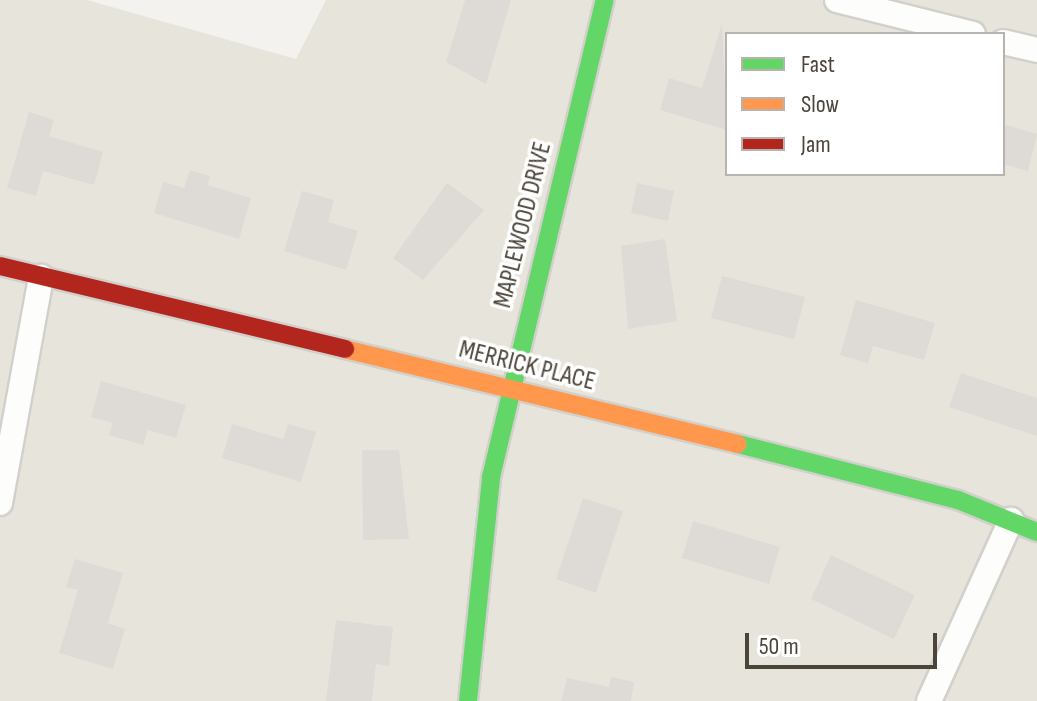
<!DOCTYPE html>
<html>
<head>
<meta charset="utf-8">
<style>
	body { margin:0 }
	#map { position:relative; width:1037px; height:701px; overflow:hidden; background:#f4f2ee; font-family:"Sofia Sans Condensed",sans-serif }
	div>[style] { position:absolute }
	.residential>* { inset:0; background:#e7e4dc }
	.building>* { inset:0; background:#dedbd6 }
	.roads { filter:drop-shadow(2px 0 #d2d0cb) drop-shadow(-2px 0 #d2d0cb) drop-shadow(0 2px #d2d0cb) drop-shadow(0 -2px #d2d0cb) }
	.street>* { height:24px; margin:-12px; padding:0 12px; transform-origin:12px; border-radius:12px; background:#fdfdfc }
	.fast>* { height:18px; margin:-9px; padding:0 9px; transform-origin:9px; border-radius:9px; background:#63d668 }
	.slow>* { height:18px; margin:-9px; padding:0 9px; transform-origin:9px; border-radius:9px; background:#ff974d }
	.jam>* { height:18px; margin:-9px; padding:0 9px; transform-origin:9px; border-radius:9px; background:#b3261e }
	span { translate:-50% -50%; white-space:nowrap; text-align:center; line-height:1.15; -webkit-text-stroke:7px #fff; paint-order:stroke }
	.street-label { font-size:26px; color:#4b4439 }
	.legend { position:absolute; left:725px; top:32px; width:280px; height:144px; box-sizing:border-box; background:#fff; border:2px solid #b7b4b0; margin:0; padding:10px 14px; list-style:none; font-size:24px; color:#4b4439 }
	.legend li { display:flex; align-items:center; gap:16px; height:40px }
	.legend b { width:40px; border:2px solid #b7b4b0 }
	.scale { position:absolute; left:745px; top:633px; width:192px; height:36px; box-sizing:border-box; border:4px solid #4b4439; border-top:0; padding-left:10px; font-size:24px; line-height:28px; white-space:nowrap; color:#4b4439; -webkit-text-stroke:6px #fff; paint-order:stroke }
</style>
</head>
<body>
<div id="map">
	<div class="residential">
		<div style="clip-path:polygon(evenodd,0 0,87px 0,296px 59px,326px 0,1037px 0,1037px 701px,0 701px,0 0,727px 34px,1003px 34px,1003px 174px,727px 174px,727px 34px)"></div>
	</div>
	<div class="building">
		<div style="clip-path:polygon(465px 0,511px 0,486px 84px,446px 62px)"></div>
		<div style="clip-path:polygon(722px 24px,727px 130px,660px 110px,669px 78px,702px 88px)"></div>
		<div style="clip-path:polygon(29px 112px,54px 120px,49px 136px,103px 152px,94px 185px,43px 171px,36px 196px,7px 188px)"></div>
		<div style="clip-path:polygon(1003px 124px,1037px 134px,1028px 171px,1003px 164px)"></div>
		<div style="clip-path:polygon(190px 170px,210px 176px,207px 185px,251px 198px,239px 239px,154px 213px,163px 182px,184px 188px)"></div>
		<div style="clip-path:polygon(447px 183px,484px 210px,423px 280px,393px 258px)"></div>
		<div style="clip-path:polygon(637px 183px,674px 191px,668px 221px,631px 213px)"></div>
		<div style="clip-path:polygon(302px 191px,334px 200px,328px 222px,358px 231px,346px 270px,284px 251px)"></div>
		<div style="clip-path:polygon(665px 239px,677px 321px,628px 329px,621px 246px)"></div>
		<div style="clip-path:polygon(722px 276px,805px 297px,794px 339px,711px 318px)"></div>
		<div style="clip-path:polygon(856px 300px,935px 323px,924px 360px,873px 346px,868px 363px,840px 355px)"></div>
		<div style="clip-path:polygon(961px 373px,1037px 398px,1037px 436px,949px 407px)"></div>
		<div style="clip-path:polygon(101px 381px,186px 405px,176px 438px,148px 430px,143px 445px,109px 435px,113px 423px,91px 417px)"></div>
		<div style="clip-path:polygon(232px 424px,283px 439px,288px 424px,316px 432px,301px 482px,222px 458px)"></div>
		<div style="clip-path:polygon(362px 450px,399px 450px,409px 539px,363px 540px)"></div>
		<div style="clip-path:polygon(583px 498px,623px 511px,596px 593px,556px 579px)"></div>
		<div style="clip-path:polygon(693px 521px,780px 547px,769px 584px,682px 558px)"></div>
		<div style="clip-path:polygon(831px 555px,915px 595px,894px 639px,811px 599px)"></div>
		<div style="clip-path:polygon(75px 559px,123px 573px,108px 623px,125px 629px,113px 669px,59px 653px,78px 590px,66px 587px)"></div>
		<div style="clip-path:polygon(336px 620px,393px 627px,389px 666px,376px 664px,372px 701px,326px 701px)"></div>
		<div style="clip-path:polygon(611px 677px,634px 682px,631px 701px,561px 701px,567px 678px,609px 687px)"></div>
	</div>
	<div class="roads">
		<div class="street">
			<div style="left:837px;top:0;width:140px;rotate:14deg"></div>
			<div style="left:1003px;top:42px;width:35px;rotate:13deg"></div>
			<div style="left:0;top:503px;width:230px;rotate:-79.7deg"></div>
			<div style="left:929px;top:701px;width:199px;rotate:-65.6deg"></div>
		</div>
		<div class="fast">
			<div style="left:738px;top:444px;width:227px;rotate:14.3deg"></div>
			<div style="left:958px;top:500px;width:85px;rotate:22.1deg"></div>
			<div style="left:468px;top:701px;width:225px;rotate:-84.1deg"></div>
			<div style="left:491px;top:477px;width:490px;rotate:-76.6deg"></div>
		</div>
		<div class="slow">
			<div style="left:345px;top:349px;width:404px;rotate:13.6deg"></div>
		</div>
		<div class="jam">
			<div style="left:0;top:266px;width:355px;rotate:13.5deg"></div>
		</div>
	</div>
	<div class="street-label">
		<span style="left:523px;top:225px;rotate:-76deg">MAPLEWOOD DRIVE</span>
		<span style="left:527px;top:366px;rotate:14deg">MERRICK PLACE</span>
	</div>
	<ul class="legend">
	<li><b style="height:10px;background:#63d668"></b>Fast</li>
	<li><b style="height:10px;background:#ff974d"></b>Slow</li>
	<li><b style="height:10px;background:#b3261e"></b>Jam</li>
	</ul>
	<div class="scale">50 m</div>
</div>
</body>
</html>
